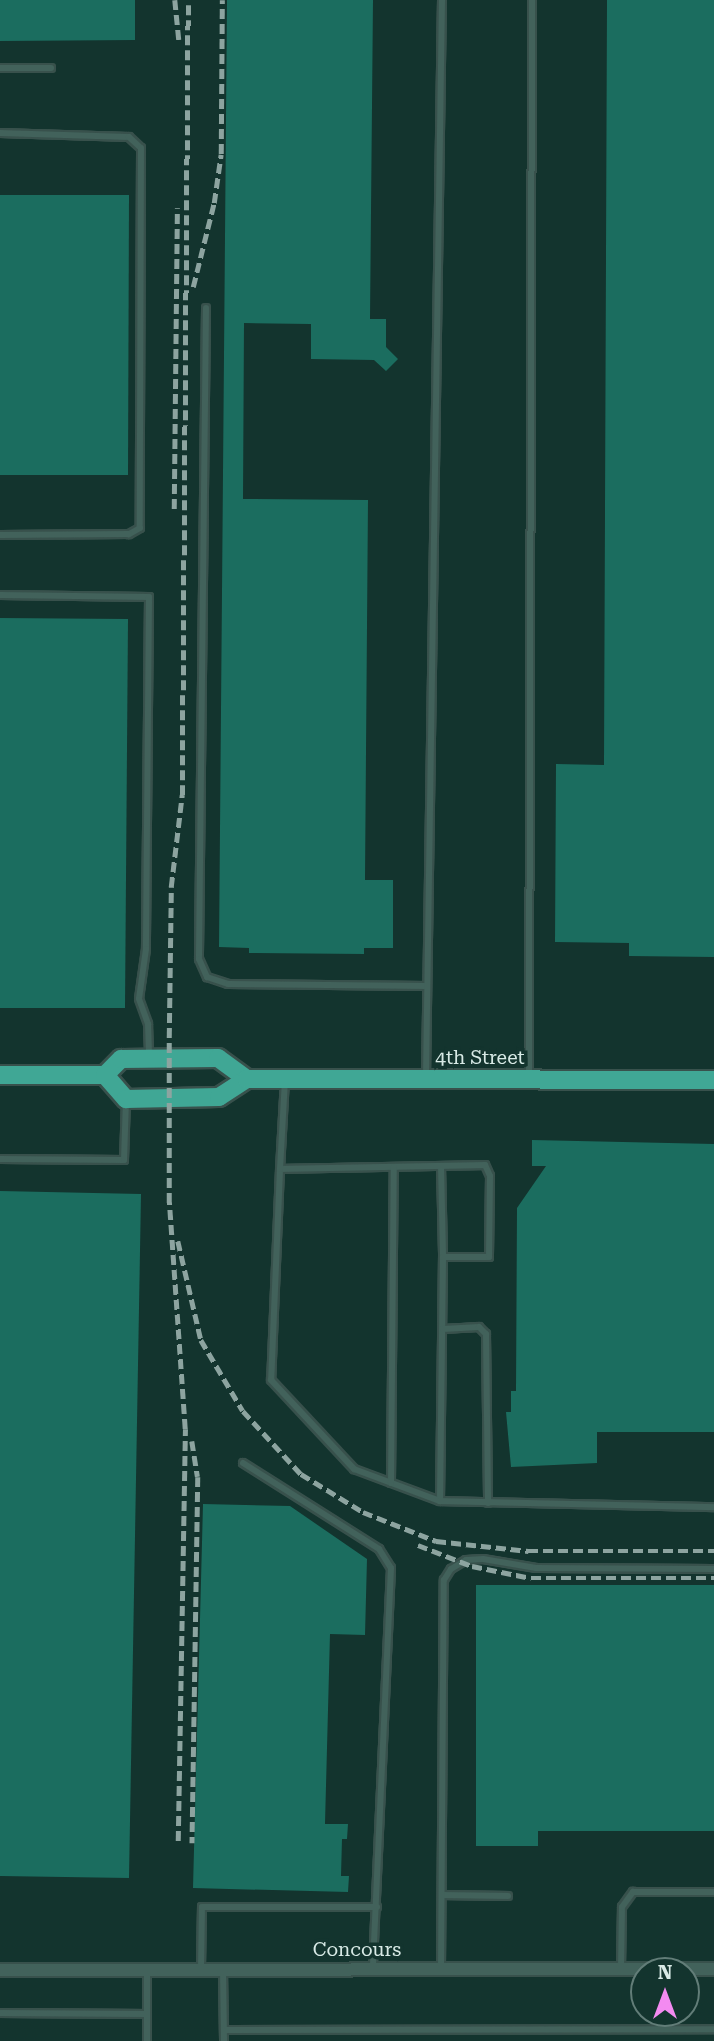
<!DOCTYPE html>
<html>
<head>
<meta charset="utf-8">
<style>
	body { margin:0 }
	#map { position:relative; width:714px; height:2041px; overflow:hidden; background:#13342e; font-family:"Roboto Serif",serif }
	div>[style] { position:absolute }
	.building>* { inset:0; background:#1b6d5f }
	.roads { filter:drop-shadow(2px 0 #38514c) drop-shadow(-2px 0 #38514c) drop-shadow(0 2px #38514c) drop-shadow(0 -2px #38514c) }
	.service>* { height:6px; margin:-3px; padding:0 3px; transform-origin:3px; border-radius:3px; background:#42625b }
	.minor>* { height:12px; margin:-6px; padding:0 6px; transform-origin:6px; border-radius:6px; background:#42625b }
	.primary>* { height:18px; margin:-9px; padding:0 9px; transform-origin:9px; border-radius:9px; background:#40a795 }
	.rail>* { height:4.5px; margin-top:-2.25px; transform-origin:0; background:repeating-linear-gradient(90deg,#8da4a0 0 10px,transparent 0 15px) }
	span { translate:-50% -50%; white-space:nowrap; text-align:center; line-height:1.15; -webkit-text-stroke:7px #13342e; paint-order:stroke }
	.street-label { font-size:19px; color:#d8eae6 }
	.north { position:absolute; left:630px; top:1957px; width:70px; height:70px; box-sizing:border-box; background:#13342e; border:2px solid #627d78; border-radius:50%; rotate:0deg; font-size:19px; font-weight:700; line-height:28px; text-align:center; color:#d8eae6 }
	.north::after { content:''; display:block; margin:auto; width:24px; height:32px; background:#f38af1; clip-path:polygon(50% 0,100% 100%,50% 72%,0 100%) }
</style>
</head>
<body>
<div id="map">
	<div class="building">
		<div style="clip-path:polygon(0 0,135px 0,135px 40px,0 41px)"></div>
		<div style="clip-path:polygon(227px 0,373px 0,370px 319px,386px 319px,386px 347px,398px 359px,386px 371px,374px 360px,311px 359px,311px 324px,244px 323px,243px 499px,368px 500px,365px 880px,393px 880px,393px 948px,364px 948px,364px 954px,249px 953px,249px 948px,219px 947px)"></div>
		<div style="clip-path:polygon(607px 0,714px 0,714px 957px,629px 956px,629px 943px,555px 942px,556px 764px,604px 765px)"></div>
		<div style="clip-path:polygon(0 195px,129px 195px,128px 475px,0 475px)"></div>
		<div style="clip-path:polygon(0 618px,128px 619px,125px 1008px,0 1008px)"></div>
		<div style="clip-path:polygon(532px 1140px,714px 1144px,714px 1432px,597px 1432px,597px 1463px,511px 1467px,506px 1412px,511px 1412px,511px 1391px,516px 1391px,517px 1208px,546px 1166px,532px 1166px)"></div>
		<div style="clip-path:polygon(0 1191px,141px 1194px,129px 1878px,0 1876px)"></div>
		<div style="clip-path:polygon(203px 1504px,290px 1506px,367px 1559px,365px 1635px,330px 1634px,325px 1824px,348px 1824px,347px 1839px,342px 1839px,341px 1876px,349px 1876px,348px 1892px,193px 1888px)"></div>
		<div style="clip-path:polygon(476px 1585px,714px 1585px,714px 1831px,538px 1831px,538px 1846px,476px 1846px)"></div>
	</div>
	<div class="roads">
		<div class="service">
			<div style="left:0;top:68px;width:51px"></div>
			<div style="left:0;top:133px;width:129px;rotate:1.8deg"></div>
			<div style="left:129px;top:137px;width:16px;rotate:43deg"></div>
			<div style="left:141px;top:148px;width:380px;rotate:90.2deg"></div>
			<div style="left:140px;top:528px;width:13px;rotate:151deg"></div>
			<div style="left:129px;top:534px;width:129px;rotate:179.6deg"></div>
			<div style="left:206px;top:308px;width:651px;rotate:90.62deg"></div>
			<div style="left:199px;top:959px;width:20px;rotate:66deg"></div>
			<div style="left:207px;top:977px;width:22px;rotate:18deg"></div>
			<div style="left:228px;top:984px;width:199px;rotate:0.6deg"></div>
			<div style="left:0;top:595px;width:149px;rotate:0.8deg"></div>
			<div style="left:149px;top:597px;width:352px;rotate:90.5deg"></div>
			<div style="left:146px;top:949px;width:50px;rotate:98deg"></div>
			<div style="left:139px;top:999px;width:27px;rotate:70deg"></div>
			<div style="left:148px;top:1024px;width:32px;rotate:88deg"></div>
			<div style="left:529px;top:1076px;width:1076px;rotate:-89.84deg"></div>
			<div style="left:426px;top:1077px;width:1077px;rotate:-89.15deg"></div>
			<div style="left:0;top:1159px;width:124px;rotate:0.5deg"></div>
			<div style="left:124px;top:1160px;width:60px;rotate:-88.1deg"></div>
			<div style="left:441px;top:1166px;width:91px;rotate:88.7deg"></div>
			<div style="left:280px;top:1169px;width:211px;rotate:92.4deg"></div>
			<div style="left:271px;top:1380px;width:122px;rotate:47deg"></div>
			<div style="left:354px;top:1469px;width:92px;rotate:20.4deg"></div>
			<div style="left:440px;top:1501px;width:244px;rotate:-89.3deg"></div>
			<div style="left:443px;top:1257px;width:46px"></div>
			<div style="left:489px;top:1257px;width:81px;rotate:-89.3deg"></div>
			<div style="left:490px;top:1176px;width:12px;rotate:-114deg"></div>
			<div style="left:485px;top:1165px;width:205px;rotate:178.9deg"></div>
			<div style="left:280px;top:1169px;width:89px;rotate:-86.8deg"></div>
			<div style="left:443px;top:1329px;width:36px;rotate:-3deg"></div>
			<div style="left:479px;top:1327px;width:10px;rotate:45deg"></div>
			<div style="left:486px;top:1334px;width:169px;rotate:89.3deg"></div>
			<div style="left:243px;top:1463px;width:161px;rotate:32.3deg"></div>
			<div style="left:379px;top:1549px;width:22px;rotate:58deg"></div>
			<div style="left:391px;top:1568px;width:401px;rotate:92.6deg"></div>
			<div style="left:391px;top:1483px;width:316px;rotate:-89.5deg"></div>
			<div style="left:440px;top:1501px;width:274px;rotate:1.3deg"></div>
			<div style="left:442px;top:1895px;width:66px;rotate:0.9deg"></div>
			<div style="left:201px;top:1969px;width:62px;rotate:-89.1deg"></div>
			<div style="left:202px;top:1907px;width:175px"></div>
			<div style="left:223px;top:1969px;width:72px;rotate:89.2deg"></div>
			<div style="left:441px;top:1969px;width:389px;rotate:-89.6deg"></div>
			<div style="left:444px;top:1580px;width:13px;rotate:-58deg"></div>
			<div style="left:451px;top:1569px;width:17px;rotate:-31deg"></div>
			<div style="left:466px;top:1560px;width:17px;rotate:-3deg"></div>
			<div style="left:483px;top:1559px;width:54px;rotate:9.6deg"></div>
			<div style="left:536px;top:1568px;width:178px;rotate:0.3deg"></div>
			<div style="left:621px;top:1969px;width:62px;rotate:-89.1deg"></div>
			<div style="left:622px;top:1907px;width:19px;rotate:-54deg"></div>
			<div style="left:633px;top:1892px;width:81px"></div>
			<div style="left:0;top:2013px;width:147px;rotate:0.4deg"></div>
			<div style="left:224px;top:2030px;width:490px;rotate:-0.1deg"></div>
			<div style="left:147px;top:2041px;width:72px;rotate:-90deg"></div>
		</div>
		<div class="minor">
			<div style="left:0;top:1970px;width:714px;rotate:-0.08deg"></div>
		</div>
		<div class="primary">
			<div style="left:0;top:1075px;width:105px"></div>
			<div style="left:105px;top:1075px;width:23px;rotate:-45deg"></div>
			<div style="left:121px;top:1059px;width:97px;rotate:-0.6deg"></div>
			<div style="left:218px;top:1058px;width:36px;rotate:36deg"></div>
			<div style="left:105px;top:1075px;width:32px;rotate:49deg"></div>
			<div style="left:126px;top:1099px;width:93px;rotate:-1.2deg"></div>
			<div style="left:219px;top:1097px;width:33px;rotate:-33deg"></div>
			<div style="left:247px;top:1079px;width:467px;rotate:0.1deg"></div>
		</div>
	</div>
	<div class="rail">
		<div style="left:175px;top:0;width:40px;rotate:84.3deg"></div>
		<div style="left:193px;top:287px;width:87px;rotate:-76deg"></div>
		<div style="left:214px;top:203px;width:49px;rotate:-81.9deg"></div>
		<div style="left:221px;top:154px;width:154px;rotate:-89.6deg"></div>
		<div style="left:174px;top:509px;width:301px;rotate:-89.4deg"></div>
		<div style="left:178px;top:1241px;width:102px;rotate:76.9deg"></div>
		<div style="left:201px;top:1340px;width:82px;rotate:59.4deg"></div>
		<div style="left:243px;top:1411px;width:86px;rotate:47.4deg"></div>
		<div style="left:301px;top:1474px;width:73px;rotate:31.5deg"></div>
		<div style="left:363px;top:1512px;width:79px;rotate:21.7deg"></div>
		<div style="left:436px;top:1541px;width:93px;rotate:6.2deg"></div>
		<div style="left:528px;top:1551px;width:186px"></div>
		<div style="left:192px;top:1441px;width:36px;rotate:81deg"></div>
		<div style="left:198px;top:1477px;width:366px;rotate:90.9deg"></div>
		<div style="left:418px;top:1545px;width:58px;rotate:21.3deg"></div>
		<div style="left:472px;top:1566px;width:60px;rotate:11.5deg"></div>
		<div style="left:531px;top:1578px;width:183px"></div>
		<div style="left:178px;top:1841px;width:412px;rotate:-89deg"></div>
		<div style="left:185px;top:1429px;width:227px;rotate:-94deg"></div>
		<div style="left:169px;top:1203px;width:165px;rotate:-90deg"></div>
		<div style="left:169px;top:1038px;width:151px;rotate:-89.2deg"></div>
		<div style="left:171px;top:887px;width:93px;rotate:-83.2deg"></div>
		<div style="left:182px;top:795px;width:795px;rotate:-89.57deg"></div>
	</div>
	<div class="street-label">
		<span style="left:480px;top:1058px">4th Street</span>
		<span style="left:357px;top:1950px">Concours</span>
	</div>
	<div class="north">N</div>
</div>
</body>
</html>
